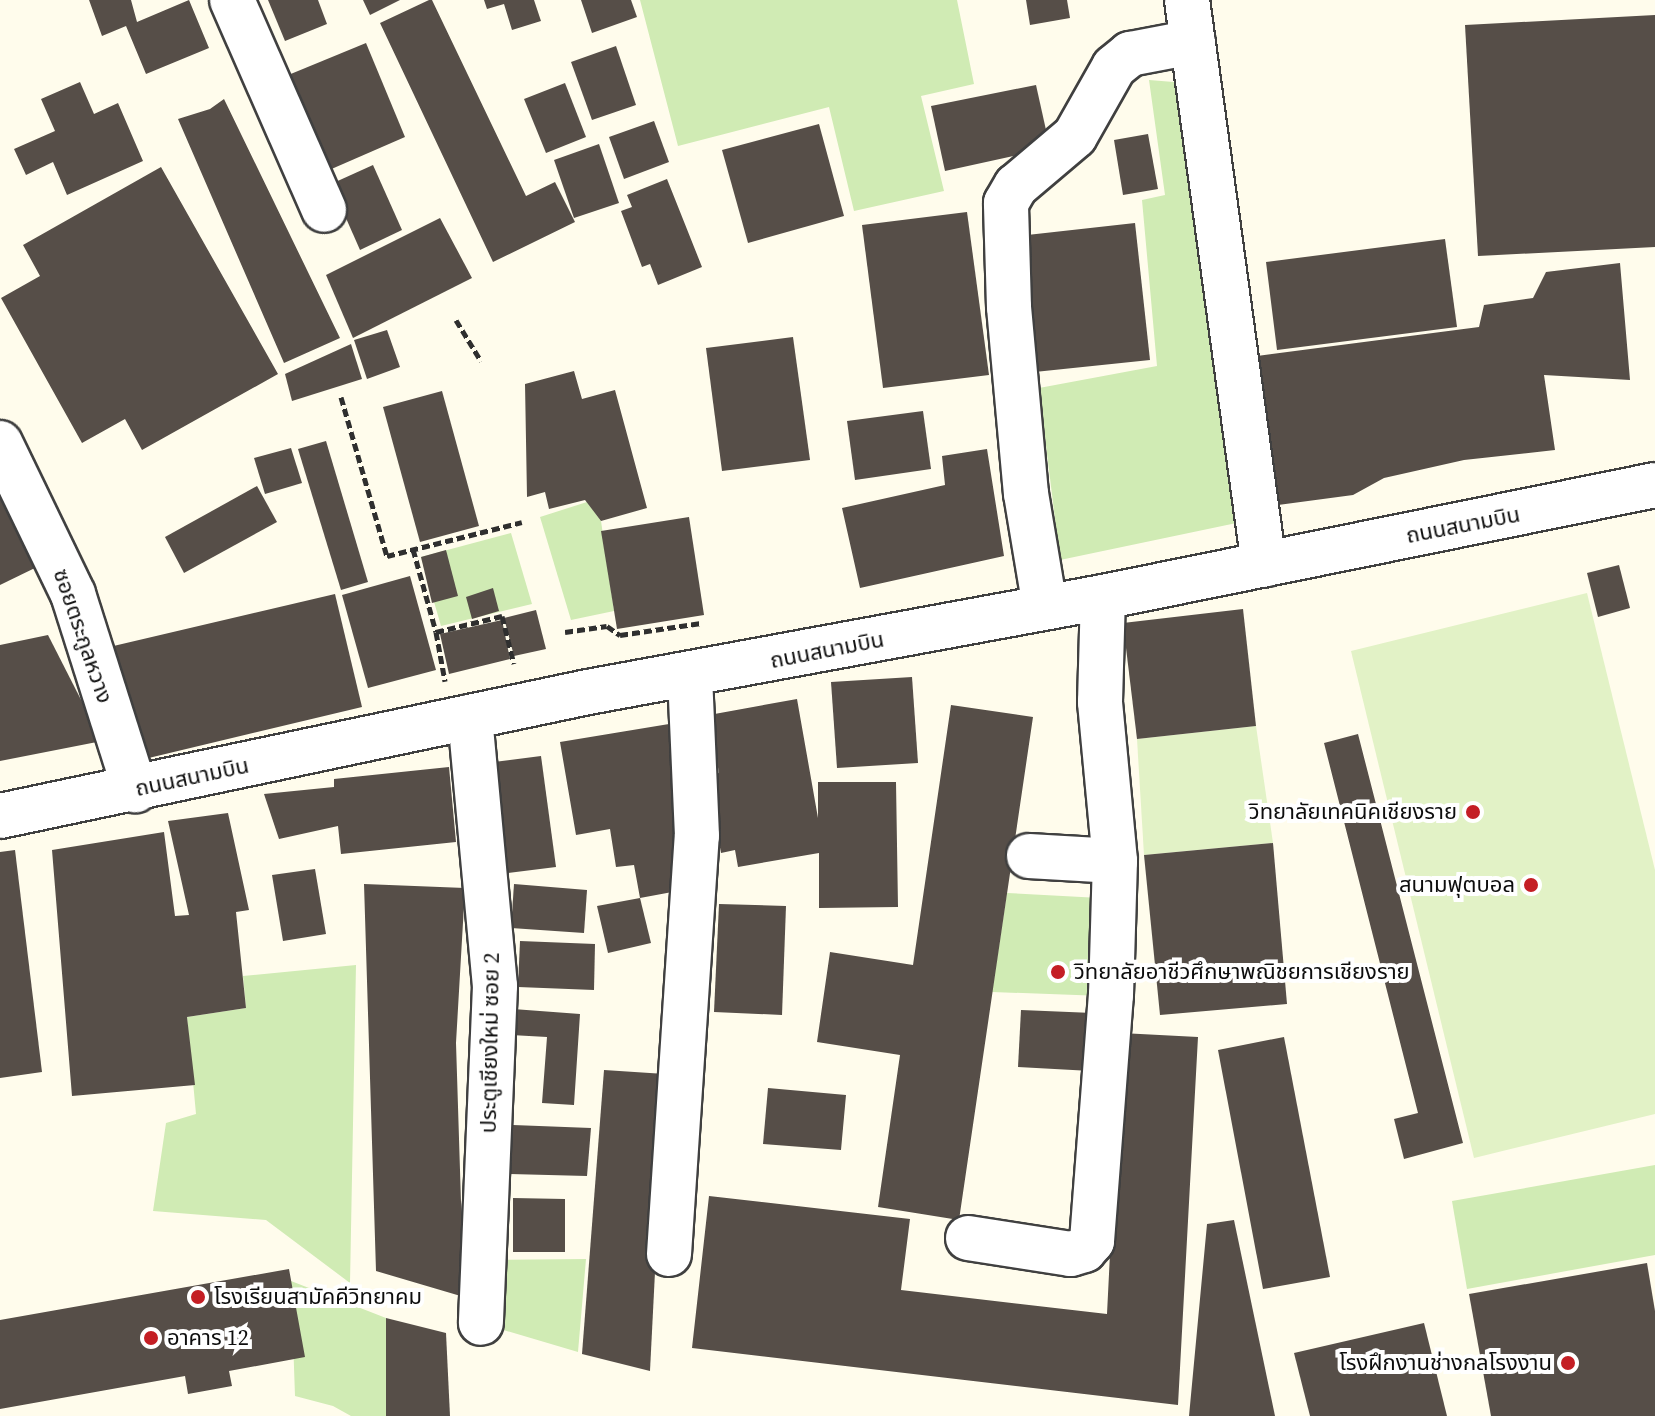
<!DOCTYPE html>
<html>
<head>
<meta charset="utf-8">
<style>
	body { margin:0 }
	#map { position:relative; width:1655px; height:1416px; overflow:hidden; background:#fffcec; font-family:"Source Serif 4","Noto Sans Thai",serif }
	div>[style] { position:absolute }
	.green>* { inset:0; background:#d0ebb4 }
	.pitch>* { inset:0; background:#e2f2c6 }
	.building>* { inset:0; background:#564e48 }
	.path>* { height:5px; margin-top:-2.5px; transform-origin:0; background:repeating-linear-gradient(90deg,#2f2f2f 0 8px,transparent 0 12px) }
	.roads { filter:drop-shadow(2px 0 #404040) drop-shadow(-2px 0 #404040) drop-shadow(0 2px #404040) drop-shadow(0 -2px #404040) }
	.minor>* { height:44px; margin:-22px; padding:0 22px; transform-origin:22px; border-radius:22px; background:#fff }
	.dots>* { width:22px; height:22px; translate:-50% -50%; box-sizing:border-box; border:4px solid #fff; border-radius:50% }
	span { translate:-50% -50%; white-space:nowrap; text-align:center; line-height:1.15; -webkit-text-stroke:8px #fff; paint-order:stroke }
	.street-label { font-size:22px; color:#0d0d0d }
	.poi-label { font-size:22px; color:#0d0d0d }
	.right { translate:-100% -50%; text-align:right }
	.left { translate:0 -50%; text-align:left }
</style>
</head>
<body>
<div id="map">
	<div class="green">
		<div style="clip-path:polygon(640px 0,957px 0,974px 84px,921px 96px,944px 191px,854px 211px,829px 107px,678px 146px)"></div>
		<div style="clip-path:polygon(1149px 80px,1186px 83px,1246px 521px,1060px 560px,1039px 388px,1157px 366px,1142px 200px,1165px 195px)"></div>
		<div style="clip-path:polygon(587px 502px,601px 521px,614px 611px,571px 620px,540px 517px)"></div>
		<div style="clip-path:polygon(511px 533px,532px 604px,441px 626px,421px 557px)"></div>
		<div style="clip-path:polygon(1007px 893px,1100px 898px,1103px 996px,992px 992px)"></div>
		<div style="clip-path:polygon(356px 965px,350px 1283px,266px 1220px,153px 1211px,166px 1123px,196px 1114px,187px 1017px,246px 1008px,243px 976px)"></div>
		<div style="clip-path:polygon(1655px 1165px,1655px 1255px,1467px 1289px,1452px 1201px)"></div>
		<div style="clip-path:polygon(586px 1259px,578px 1352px,490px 1326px,495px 1260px)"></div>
		<div style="clip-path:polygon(291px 1281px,386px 1318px,386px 1416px,351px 1416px,333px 1406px,295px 1396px)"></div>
	</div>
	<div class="pitch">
		<div style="clip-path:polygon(1587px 593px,1655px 870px,1655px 1114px,1474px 1158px,1351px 651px)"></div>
		<div style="clip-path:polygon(1256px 726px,1273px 843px,1144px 855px,1137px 739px)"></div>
	</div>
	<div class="building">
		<div style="clip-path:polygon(89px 0,131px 0,137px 22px,189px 0,209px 48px,146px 74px,126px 26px,102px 36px)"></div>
		<div style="clip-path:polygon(268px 0,318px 0,327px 24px,285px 41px)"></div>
		<div style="clip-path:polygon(363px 0,400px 0,370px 15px)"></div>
		<div style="clip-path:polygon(429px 0,432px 0,526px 196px,555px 182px,575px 222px,493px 262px,380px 23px)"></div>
		<div style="clip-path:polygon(484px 0,534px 0,541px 21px,512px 30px,504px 4px,487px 9px)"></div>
		<div style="clip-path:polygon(581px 0,631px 0,637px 17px,592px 33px)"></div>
		<div style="clip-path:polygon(1026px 0,1067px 0,1070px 18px,1030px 25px)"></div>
		<div style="clip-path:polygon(1655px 15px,1655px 247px,1478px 256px,1465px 25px)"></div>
		<div style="clip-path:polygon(366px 43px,405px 137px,320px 174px,281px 78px)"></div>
		<div style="clip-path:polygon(616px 46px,636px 105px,592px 120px,571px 62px)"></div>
		<div style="clip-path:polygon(80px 82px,94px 114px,118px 103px,143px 161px,67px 195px,53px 162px,26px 175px,14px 149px,55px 131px,41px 99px)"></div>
		<div style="clip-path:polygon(565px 83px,586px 137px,546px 153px,524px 99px)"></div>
		<div style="clip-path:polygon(1036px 85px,1050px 148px,945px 171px,931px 106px)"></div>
		<div style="clip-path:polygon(224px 99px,340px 338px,284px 363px,178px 119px,210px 109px)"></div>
		<div style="clip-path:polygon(654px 121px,669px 162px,624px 179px,609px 137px)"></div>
		<div style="clip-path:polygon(819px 124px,844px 216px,748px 243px,722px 150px)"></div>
		<div style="clip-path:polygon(1148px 134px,1158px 189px,1123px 195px,1114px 140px)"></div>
		<div style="clip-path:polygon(599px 144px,619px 203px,574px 218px,554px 160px)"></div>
		<div style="clip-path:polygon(373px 165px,402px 230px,360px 250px,331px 184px)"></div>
		<div style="clip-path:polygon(161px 167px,278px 374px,142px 450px,125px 419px,82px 443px,1px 298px,40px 276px,23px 245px)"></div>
		<div style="clip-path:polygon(667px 179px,702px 267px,658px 285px,650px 264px,642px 267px,621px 211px,632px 207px,627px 195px)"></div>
		<div style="clip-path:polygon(967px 212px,989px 375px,883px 388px,862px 225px)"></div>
		<div style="clip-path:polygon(440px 218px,472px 278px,353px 338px,326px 275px)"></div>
		<div style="clip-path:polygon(1135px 223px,1150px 360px,1025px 373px,1010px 237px)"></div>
		<div style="clip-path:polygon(1445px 239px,1457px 327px,1277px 350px,1266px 262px)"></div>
		<div style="clip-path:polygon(1620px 263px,1630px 380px,1544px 375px,1555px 450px,1464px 460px,1384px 478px,1353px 495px,1278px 505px,1257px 356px,1479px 327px,1484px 305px,1533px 298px,1546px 272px)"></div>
		<div style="clip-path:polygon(387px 330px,400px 367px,367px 379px,354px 340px)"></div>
		<div style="clip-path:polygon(793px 337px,810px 460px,722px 471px,706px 348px)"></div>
		<div style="clip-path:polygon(351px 344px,362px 379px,292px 401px,285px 374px)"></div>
		<div style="clip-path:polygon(574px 371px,582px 399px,615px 390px,647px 508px,601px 521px,585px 500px,549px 509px,545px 492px,527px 497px,525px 384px)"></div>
		<div style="clip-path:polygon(442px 391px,479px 526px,420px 542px,383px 407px)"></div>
		<div style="clip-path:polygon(923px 411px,931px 469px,855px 480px,847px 421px)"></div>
		<div style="clip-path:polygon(326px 441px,368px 582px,341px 590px,298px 449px)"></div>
		<div style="clip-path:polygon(291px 448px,302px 483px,265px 494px,254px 458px)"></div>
		<div style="clip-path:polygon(987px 449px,1004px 556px,860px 588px,842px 508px,945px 485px,942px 456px)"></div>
		<div style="clip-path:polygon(257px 486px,277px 522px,184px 573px,165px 537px)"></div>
		<div style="clip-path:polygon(0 487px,39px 566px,0 585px)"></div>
		<div style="clip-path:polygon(689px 517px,704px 615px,617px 629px,601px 531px)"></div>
		<div style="clip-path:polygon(446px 550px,458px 596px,432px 603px,421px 557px)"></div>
		<div style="clip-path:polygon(1619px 565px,1630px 608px,1598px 617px,1587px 573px)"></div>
		<div style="clip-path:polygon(410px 576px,436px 670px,368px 688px,342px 595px)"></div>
		<div style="clip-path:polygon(493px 588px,499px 611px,472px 619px,466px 597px)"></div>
		<div style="clip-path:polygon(335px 594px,362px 707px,132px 762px,105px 648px)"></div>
		<div style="clip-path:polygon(1243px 609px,1256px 726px,1137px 739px,1123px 623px)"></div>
		<div style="clip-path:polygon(536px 610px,546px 649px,514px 656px,504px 618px)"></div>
		<div style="clip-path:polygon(502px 620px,510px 659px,449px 674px,440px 634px)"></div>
		<div style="clip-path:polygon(48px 635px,102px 741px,0 761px,0 645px)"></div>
		<div style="clip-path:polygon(912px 677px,918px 763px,837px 768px,831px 682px)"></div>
		<div style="clip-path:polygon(797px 699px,818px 818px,818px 782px,896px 782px,898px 907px,819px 908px,819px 853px,738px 867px,735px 850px,721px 853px,707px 775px,719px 773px,709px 715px)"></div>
		<div style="clip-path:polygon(951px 705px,1033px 717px,959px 1220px,878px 1207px,900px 1055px,817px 1042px,830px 952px,913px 965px)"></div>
		<div style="clip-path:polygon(669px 724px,691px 855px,683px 890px,640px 898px,634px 865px,616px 867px,610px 829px,576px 835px,560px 742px)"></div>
		<div style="clip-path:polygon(1358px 734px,1463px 1143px,1404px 1159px,1394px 1119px,1418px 1113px,1324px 743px)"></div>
		<div style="clip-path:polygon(541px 756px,556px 867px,500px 874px,486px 763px)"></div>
		<div style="clip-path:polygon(449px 767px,456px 842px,341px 854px,338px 826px,279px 839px,264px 794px,334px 787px,334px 779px)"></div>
		<div style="clip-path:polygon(228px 813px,249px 910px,236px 912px,246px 1008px,187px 1017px,195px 1085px,72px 1096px,52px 850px,164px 832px,175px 916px,189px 915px,168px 821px)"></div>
		<div style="clip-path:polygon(1273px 843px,1287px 1004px,1160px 1015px,1144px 855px)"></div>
		<div style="clip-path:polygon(15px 850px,42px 1072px,0 1078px,0 852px)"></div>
		<div style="clip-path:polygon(315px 869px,326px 934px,283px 941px,272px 875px)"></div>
		<div style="clip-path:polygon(364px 884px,465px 888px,456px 1043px,464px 1297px,376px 1271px)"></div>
		<div style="clip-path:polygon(514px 884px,587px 890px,584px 933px,511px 928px)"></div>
		<div style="clip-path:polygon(640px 898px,651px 943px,608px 953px,597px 906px)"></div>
		<div style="clip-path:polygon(719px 904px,786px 906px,782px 1015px,714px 1012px)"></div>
		<div style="clip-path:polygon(520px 941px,595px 944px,594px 990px,518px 987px)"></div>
		<div style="clip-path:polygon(513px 1009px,580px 1014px,574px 1105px,542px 1103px,547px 1037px,511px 1035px)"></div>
		<div style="clip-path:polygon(1021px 1010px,1093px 1013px,1091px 1071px,1018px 1067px)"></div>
		<div style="clip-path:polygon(1121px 1033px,1198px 1037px,1178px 1405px,692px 1348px,709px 1196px,910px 1219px,901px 1290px,1107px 1314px)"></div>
		<div style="clip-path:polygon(1284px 1037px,1330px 1277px,1263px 1289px,1218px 1050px)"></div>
		<div style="clip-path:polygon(604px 1070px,665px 1074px,650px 1371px,582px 1354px)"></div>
		<div style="clip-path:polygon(768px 1088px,846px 1095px,841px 1150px,763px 1144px)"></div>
		<div style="clip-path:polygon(513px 1125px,591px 1128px,587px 1176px,510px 1174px)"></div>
		<div style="clip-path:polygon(513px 1198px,565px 1199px,565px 1252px,513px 1252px)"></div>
		<div style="clip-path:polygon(1234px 1220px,1275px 1416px,1189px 1416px,1207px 1224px)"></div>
		<div style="clip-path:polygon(1647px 1263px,1655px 1311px,1655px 1416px,1491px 1416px,1469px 1294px)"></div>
		<div style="clip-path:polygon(289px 1269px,305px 1357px,229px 1371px,232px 1386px,188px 1394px,185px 1376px,0 1409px,0 1320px)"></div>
		<div style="clip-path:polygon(386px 1318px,446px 1333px,450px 1416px,386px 1416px)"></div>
		<div style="clip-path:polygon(1424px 1323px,1447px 1416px,1310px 1416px,1294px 1353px)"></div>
	</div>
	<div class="path">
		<div style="left:456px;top:320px;width:48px;rotate:58.6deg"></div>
		<div style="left:341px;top:397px;width:166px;rotate:73.9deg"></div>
		<div style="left:387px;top:556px;width:139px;rotate:-14.1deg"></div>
		<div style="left:413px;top:549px;width:86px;rotate:74.5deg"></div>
		<div style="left:436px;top:632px;width:50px;rotate:79.6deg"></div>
		<div style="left:436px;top:632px;width:68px;rotate:-13.6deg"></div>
		<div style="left:502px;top:616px;width:49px;rotate:76deg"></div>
		<div style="left:565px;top:632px;width:42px;rotate:-8.1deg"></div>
		<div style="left:607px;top:626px;width:16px;rotate:35deg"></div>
		<div style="left:620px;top:635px;width:82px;rotate:-8.4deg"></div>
	</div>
	<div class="roads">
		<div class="minor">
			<div style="left:232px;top:0;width:229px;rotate:66.3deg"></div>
			<div style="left:1187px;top:0;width:570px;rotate:82.24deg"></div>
			<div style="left:0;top:443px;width:168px;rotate:64.2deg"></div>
			<div style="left:73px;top:594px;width:206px;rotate:72.4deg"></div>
			<div style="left:1045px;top:607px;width:115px;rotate:-99.5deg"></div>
			<div style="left:1026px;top:494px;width:188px;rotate:-95.2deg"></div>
			<div style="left:1009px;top:307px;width:104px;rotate:-91.7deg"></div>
			<div style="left:1006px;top:203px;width:20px;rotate:-60deg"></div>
			<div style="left:1016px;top:186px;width:77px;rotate:-40.3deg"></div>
			<div style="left:1075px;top:136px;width:79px;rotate:-60.5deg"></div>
			<div style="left:1114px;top:67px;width:21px;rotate:-39deg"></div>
			<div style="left:1130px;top:54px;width:64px;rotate:-10.8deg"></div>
			<div style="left:470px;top:717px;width:270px;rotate:84.7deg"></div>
			<div style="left:495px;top:986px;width:337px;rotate:92.4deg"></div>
			<div style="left:0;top:816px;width:601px;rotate:-11.91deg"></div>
			<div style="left:588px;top:692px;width:524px;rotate:-10.45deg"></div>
			<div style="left:1103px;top:597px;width:563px;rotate:-11.47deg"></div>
			<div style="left:1029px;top:856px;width:86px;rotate:3.3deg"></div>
			<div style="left:968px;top:1238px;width:104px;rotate:8.8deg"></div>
			<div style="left:1071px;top:1254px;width:14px;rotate:-17deg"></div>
			<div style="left:1084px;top:1250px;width:12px;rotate:-48deg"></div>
			<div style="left:1092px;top:1241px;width:247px;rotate:-85.6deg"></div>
			<div style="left:1111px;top:995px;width:134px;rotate:-88.3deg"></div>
			<div style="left:1115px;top:861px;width:160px;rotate:-95.4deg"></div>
			<div style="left:1100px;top:702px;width:105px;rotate:-88.4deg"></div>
			<div style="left:669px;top:1254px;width:419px;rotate:-86.2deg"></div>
			<div style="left:697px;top:836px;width:162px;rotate:-92.5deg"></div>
		</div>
	</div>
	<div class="dots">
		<div style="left:1473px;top:812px;background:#c41e24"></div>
		<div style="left:1531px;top:885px;background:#c41e24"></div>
		<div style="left:1058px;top:972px;background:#c41e24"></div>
		<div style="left:198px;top:1297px;background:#c41e24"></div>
		<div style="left:151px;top:1338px;background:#c41e24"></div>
		<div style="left:1568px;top:1363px;background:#c41e24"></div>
	</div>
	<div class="street-label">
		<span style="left:1463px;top:525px;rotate:-11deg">ถนนสนามบิน</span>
		<span style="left:83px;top:636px;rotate:71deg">ซอยตระกูลหวาง</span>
		<span style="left:827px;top:650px;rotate:-11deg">ถนนสนามบิน</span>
		<span style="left:192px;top:777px;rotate:-12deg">ถนนสนามบิน</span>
		<span style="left:490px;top:1043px;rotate:-89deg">ประตูเชียงใหม่ ซอย 2</span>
	</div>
	<div class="poi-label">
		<span class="right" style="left:1457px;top:812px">วิทยาลัยเทคนิคเชียงราย</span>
		<span class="right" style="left:1515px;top:885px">สนามฟุตบอล</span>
		<span class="left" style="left:1074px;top:972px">วิทยาลัยอาชีวศึกษาพณิชยการเชียงราย</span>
		<span class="left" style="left:214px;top:1297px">โรงเรียนสามัคคีวิทยาคม</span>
		<span class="left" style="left:167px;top:1338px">อาคาร 12</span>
		<span class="right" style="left:1552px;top:1363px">โรงฝึกงานช่างกลโรงงาน</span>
	</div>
</div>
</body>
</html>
